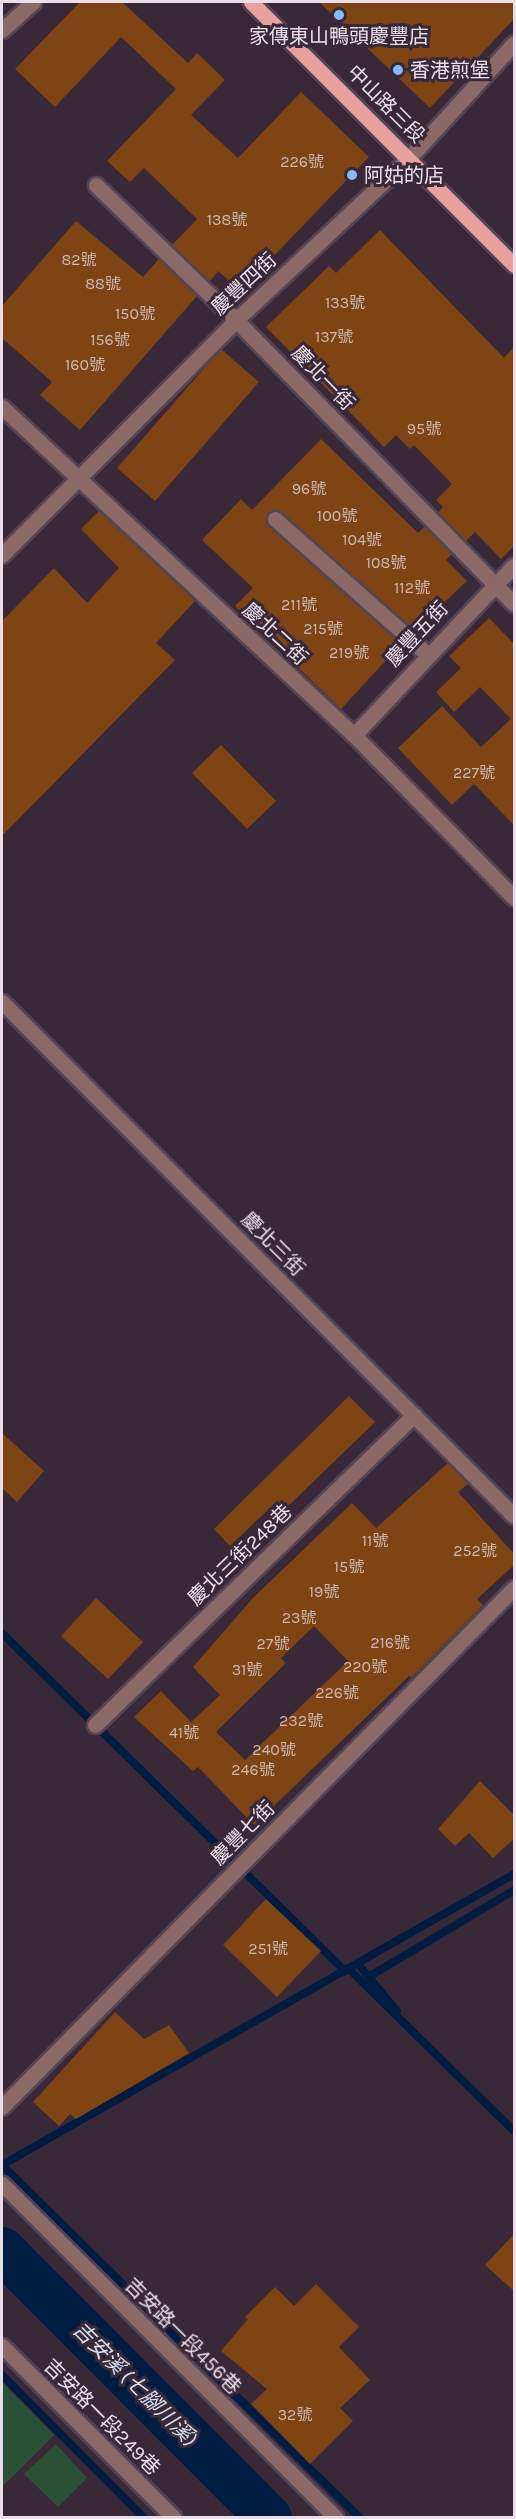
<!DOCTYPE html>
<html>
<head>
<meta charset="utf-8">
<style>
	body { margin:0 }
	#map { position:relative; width:516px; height:2519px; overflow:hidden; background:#392838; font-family:Karla,"Noto Sans TC",sans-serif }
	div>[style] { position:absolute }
	.green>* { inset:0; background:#2a5035 }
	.stream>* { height:8px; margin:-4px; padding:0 4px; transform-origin:4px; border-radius:4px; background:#001c41 }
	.river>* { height:46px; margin:-23px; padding:0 23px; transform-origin:23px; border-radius:23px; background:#001c41 }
	.building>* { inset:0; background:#7e4414 }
	.roads { filter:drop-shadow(2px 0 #554554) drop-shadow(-2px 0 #554554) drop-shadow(0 2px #554554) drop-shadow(0 -2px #554554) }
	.minor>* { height:15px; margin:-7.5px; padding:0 7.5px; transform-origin:7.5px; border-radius:7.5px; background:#8b6967 }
	.major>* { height:15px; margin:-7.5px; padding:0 7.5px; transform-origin:7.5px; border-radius:7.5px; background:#e8a19e }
	.dots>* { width:16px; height:16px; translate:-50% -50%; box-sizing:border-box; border:3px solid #392838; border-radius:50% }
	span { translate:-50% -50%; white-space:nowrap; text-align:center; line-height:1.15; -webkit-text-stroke:6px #392838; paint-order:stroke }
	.number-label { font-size:16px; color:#cfb8b4 }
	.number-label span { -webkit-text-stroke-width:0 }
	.poi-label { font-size:20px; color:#eadfe9 }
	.left { translate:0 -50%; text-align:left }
	.street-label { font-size:20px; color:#eadfe9 }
	.water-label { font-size:21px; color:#d5e2f2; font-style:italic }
	.frame { position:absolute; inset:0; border:3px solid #eadfe9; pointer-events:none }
</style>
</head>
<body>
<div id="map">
	<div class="green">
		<div style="clip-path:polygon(2px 2382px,54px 2435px,4px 2485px,2px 2483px)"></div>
		<div style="clip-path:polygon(56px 2444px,87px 2478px,58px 2507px,24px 2474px)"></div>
	</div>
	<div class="stream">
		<div style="left:2px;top:1633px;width:482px;rotate:44.6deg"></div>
		<div style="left:358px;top:1964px;width:61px;rotate:50.3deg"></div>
		<div style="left:349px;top:1969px;width:231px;rotate:44.5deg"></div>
		<div style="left:370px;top:1976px;width:168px;rotate:-30.8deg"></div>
		<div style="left:2px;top:2165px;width:589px;rotate:-29.61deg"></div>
		<div style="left:2px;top:2165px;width:503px;rotate:44.6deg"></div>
		<div style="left:2px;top:2375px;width:202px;rotate:45.2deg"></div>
	</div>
	<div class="river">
		<div style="left:2px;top:2250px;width:378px;rotate:45.1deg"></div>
	</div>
	<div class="building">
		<div style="clip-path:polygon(80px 2px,122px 2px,188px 63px,197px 53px,225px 80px,191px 115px,238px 158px,301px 92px,369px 157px,240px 291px,218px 271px,210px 281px,172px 245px,197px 219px,144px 168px,130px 182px,107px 161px,176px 89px,121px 37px,55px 107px,15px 69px)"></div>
		<div style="clip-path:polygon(319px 2px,514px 2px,514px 19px,430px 108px)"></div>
		<div style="clip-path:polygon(76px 221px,143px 277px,159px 259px,197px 296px,80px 430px,40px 395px,52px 382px,2px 338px,2px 306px)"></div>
		<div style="clip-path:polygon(380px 230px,504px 358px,514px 347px,514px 546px,501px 559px,475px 532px,466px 541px,438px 513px,443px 507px,436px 500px,452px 484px,414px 445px,410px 449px,396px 435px,384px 447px,266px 327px,329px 266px,336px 273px)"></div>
		<div style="clip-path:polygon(221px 349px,259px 382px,155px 501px,117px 468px)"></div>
		<div style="clip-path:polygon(321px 439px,418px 533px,424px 527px,452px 554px,446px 560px,467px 581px,415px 630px,281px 512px,268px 512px,269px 526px,401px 644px,341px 709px,235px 606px,253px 588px,202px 540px,241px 499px,252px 510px)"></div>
		<div style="clip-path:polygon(99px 511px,195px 601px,156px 643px,175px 660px,2px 836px,2px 621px,54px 568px,87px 603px,119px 568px,81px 529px)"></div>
		<div style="clip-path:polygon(489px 618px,514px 644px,514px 825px,474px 784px,452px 805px,398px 748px,442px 706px,481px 747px,511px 719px,480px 687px,454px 712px,436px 692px,461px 668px,449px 656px)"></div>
		<div style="clip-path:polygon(221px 745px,276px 801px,247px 829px,192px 773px)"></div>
		<div style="clip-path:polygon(349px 1396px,375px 1422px,279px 1515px,271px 1507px,230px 1546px,214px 1529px)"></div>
		<div style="clip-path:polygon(2px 1433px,44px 1471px,17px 1502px,2px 1488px)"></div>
		<div style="clip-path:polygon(evenodd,448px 1463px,468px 1484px,458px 1492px,514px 1554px,514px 1565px,477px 1599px,483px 1605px,411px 1678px,409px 1676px,254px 1825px,198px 1767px,193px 1771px,134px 1717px,161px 1691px,191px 1722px,220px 1695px,193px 1667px,253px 1598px,352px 1503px,376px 1528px,448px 1463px,314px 1626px,348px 1661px,245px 1760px,216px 1732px,286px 1663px,281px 1658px,314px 1626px)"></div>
		<div style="clip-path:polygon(96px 1598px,143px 1642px,108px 1679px,61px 1636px)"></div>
		<div style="clip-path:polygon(480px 1781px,514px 1815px,514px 1839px,493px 1858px,469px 1833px,455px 1846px,438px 1829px)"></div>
		<div style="clip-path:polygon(266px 1899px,321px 1951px,277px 1997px,223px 1945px)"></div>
		<div style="clip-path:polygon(115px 2012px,144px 2039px,169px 2025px,189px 2053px,76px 2119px,70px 2114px,59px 2126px,33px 2102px)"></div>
		<div style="clip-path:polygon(514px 2234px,514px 2291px,485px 2265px)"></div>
		<div style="clip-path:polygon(316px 2284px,359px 2327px,339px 2347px,370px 2380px,340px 2408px,353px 2421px,310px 2464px,251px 2404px,267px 2389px,221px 2351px,248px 2319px,245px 2317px,275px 2287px,294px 2306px)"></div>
	</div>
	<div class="roads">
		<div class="minor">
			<div style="left:2px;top:30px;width:42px;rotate:-42.1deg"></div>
			<div style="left:96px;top:185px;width:194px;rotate:44deg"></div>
			<div style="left:236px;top:320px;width:397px;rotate:45.6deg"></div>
			<div style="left:2px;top:407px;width:481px;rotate:43deg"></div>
			<div style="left:354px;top:735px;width:228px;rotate:45.5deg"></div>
			<div style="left:275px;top:519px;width:202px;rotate:41.6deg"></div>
			<div style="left:2px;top:555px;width:332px;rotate:-45.1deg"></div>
			<div style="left:236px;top:320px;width:238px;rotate:-43.1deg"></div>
			<div style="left:410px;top:157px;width:154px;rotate:-47.6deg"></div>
			<div style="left:354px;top:735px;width:233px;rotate:-46.7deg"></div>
			<div style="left:2px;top:1002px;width:725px;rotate:45.11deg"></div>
			<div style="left:95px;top:1725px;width:445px;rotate:-44.2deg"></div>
			<div style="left:2px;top:2107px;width:729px;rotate:-45.39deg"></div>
			<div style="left:2px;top:2184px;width:472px;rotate:45deg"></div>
			<div style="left:2px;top:2346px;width:243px;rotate:45deg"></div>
		</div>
		<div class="major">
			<div style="left:251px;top:2px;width:372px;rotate:45deg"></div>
		</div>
	</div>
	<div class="dots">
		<div style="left:339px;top:15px;background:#85bbfb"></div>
		<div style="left:398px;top:70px;background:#85bbfb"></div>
		<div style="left:352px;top:175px;background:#85bbfb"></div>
	</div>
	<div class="number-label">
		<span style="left:302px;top:162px">226號</span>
		<span style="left:227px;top:220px">138號</span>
		<span style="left:79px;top:260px">82號</span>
		<span style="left:103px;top:284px">88號</span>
		<span style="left:345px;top:303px">133號</span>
		<span style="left:135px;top:314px">150號</span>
		<span style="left:334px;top:337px">137號</span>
		<span style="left:110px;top:340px">156號</span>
		<span style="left:85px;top:365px">160號</span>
		<span style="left:424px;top:429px">95號</span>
		<span style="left:309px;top:489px">96號</span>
		<span style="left:337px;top:516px">100號</span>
		<span style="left:362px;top:540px">104號</span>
		<span style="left:386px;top:563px">108號</span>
		<span style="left:412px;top:588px">112號</span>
		<span style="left:299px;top:605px">211號</span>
		<span style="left:323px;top:629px">215號</span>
		<span style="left:349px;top:653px">219號</span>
		<span style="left:474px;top:773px">227號</span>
		<span style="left:375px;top:1541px">11號</span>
		<span style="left:475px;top:1551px">252號</span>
		<span style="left:349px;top:1567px">15號</span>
		<span style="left:324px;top:1592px">19號</span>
		<span style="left:299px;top:1618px">23號</span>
		<span style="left:390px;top:1643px">216號</span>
		<span style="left:273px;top:1644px">27號</span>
		<span style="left:365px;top:1667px">220號</span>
		<span style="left:247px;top:1670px">31號</span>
		<span style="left:337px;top:1693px">226號</span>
		<span style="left:301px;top:1721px">232號</span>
		<span style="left:184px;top:1733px">41號</span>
		<span style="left:274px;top:1750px">240號</span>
		<span style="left:253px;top:1770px">246號</span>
		<span style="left:268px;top:1949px">251號</span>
		<span style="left:295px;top:2415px">32號</span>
	</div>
	<div class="poi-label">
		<span style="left:339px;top:36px">家傳東山鴨頭慶豐店</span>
		<span class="left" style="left:410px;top:70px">香港煎堡</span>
		<span class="left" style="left:364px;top:175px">阿姑的店</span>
	</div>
	<div class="street-label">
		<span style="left:386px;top:104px;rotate:45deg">中山路三段</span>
		<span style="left:244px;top:284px;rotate:-43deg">慶豐四街</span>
		<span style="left:323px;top:378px;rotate:46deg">慶北一街</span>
		<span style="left:275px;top:634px;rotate:43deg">慶北二街</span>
		<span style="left:417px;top:634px;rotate:-47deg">慶豐五街</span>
		<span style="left:273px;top:1244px;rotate:45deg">慶北三街</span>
		<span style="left:240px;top:1555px;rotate:-44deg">慶北三街248巷</span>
		<span style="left:243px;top:1833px;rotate:-45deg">慶豐七街</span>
		<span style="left:183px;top:2336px;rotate:45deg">吉安路一段456巷</span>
		<span style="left:102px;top:2417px;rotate:45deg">吉安路一段249巷</span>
	</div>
	<div class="water-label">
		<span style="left:135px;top:2384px;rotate:45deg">吉安溪 (七腳川溪)</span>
	</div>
	<div class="frame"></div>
</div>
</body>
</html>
